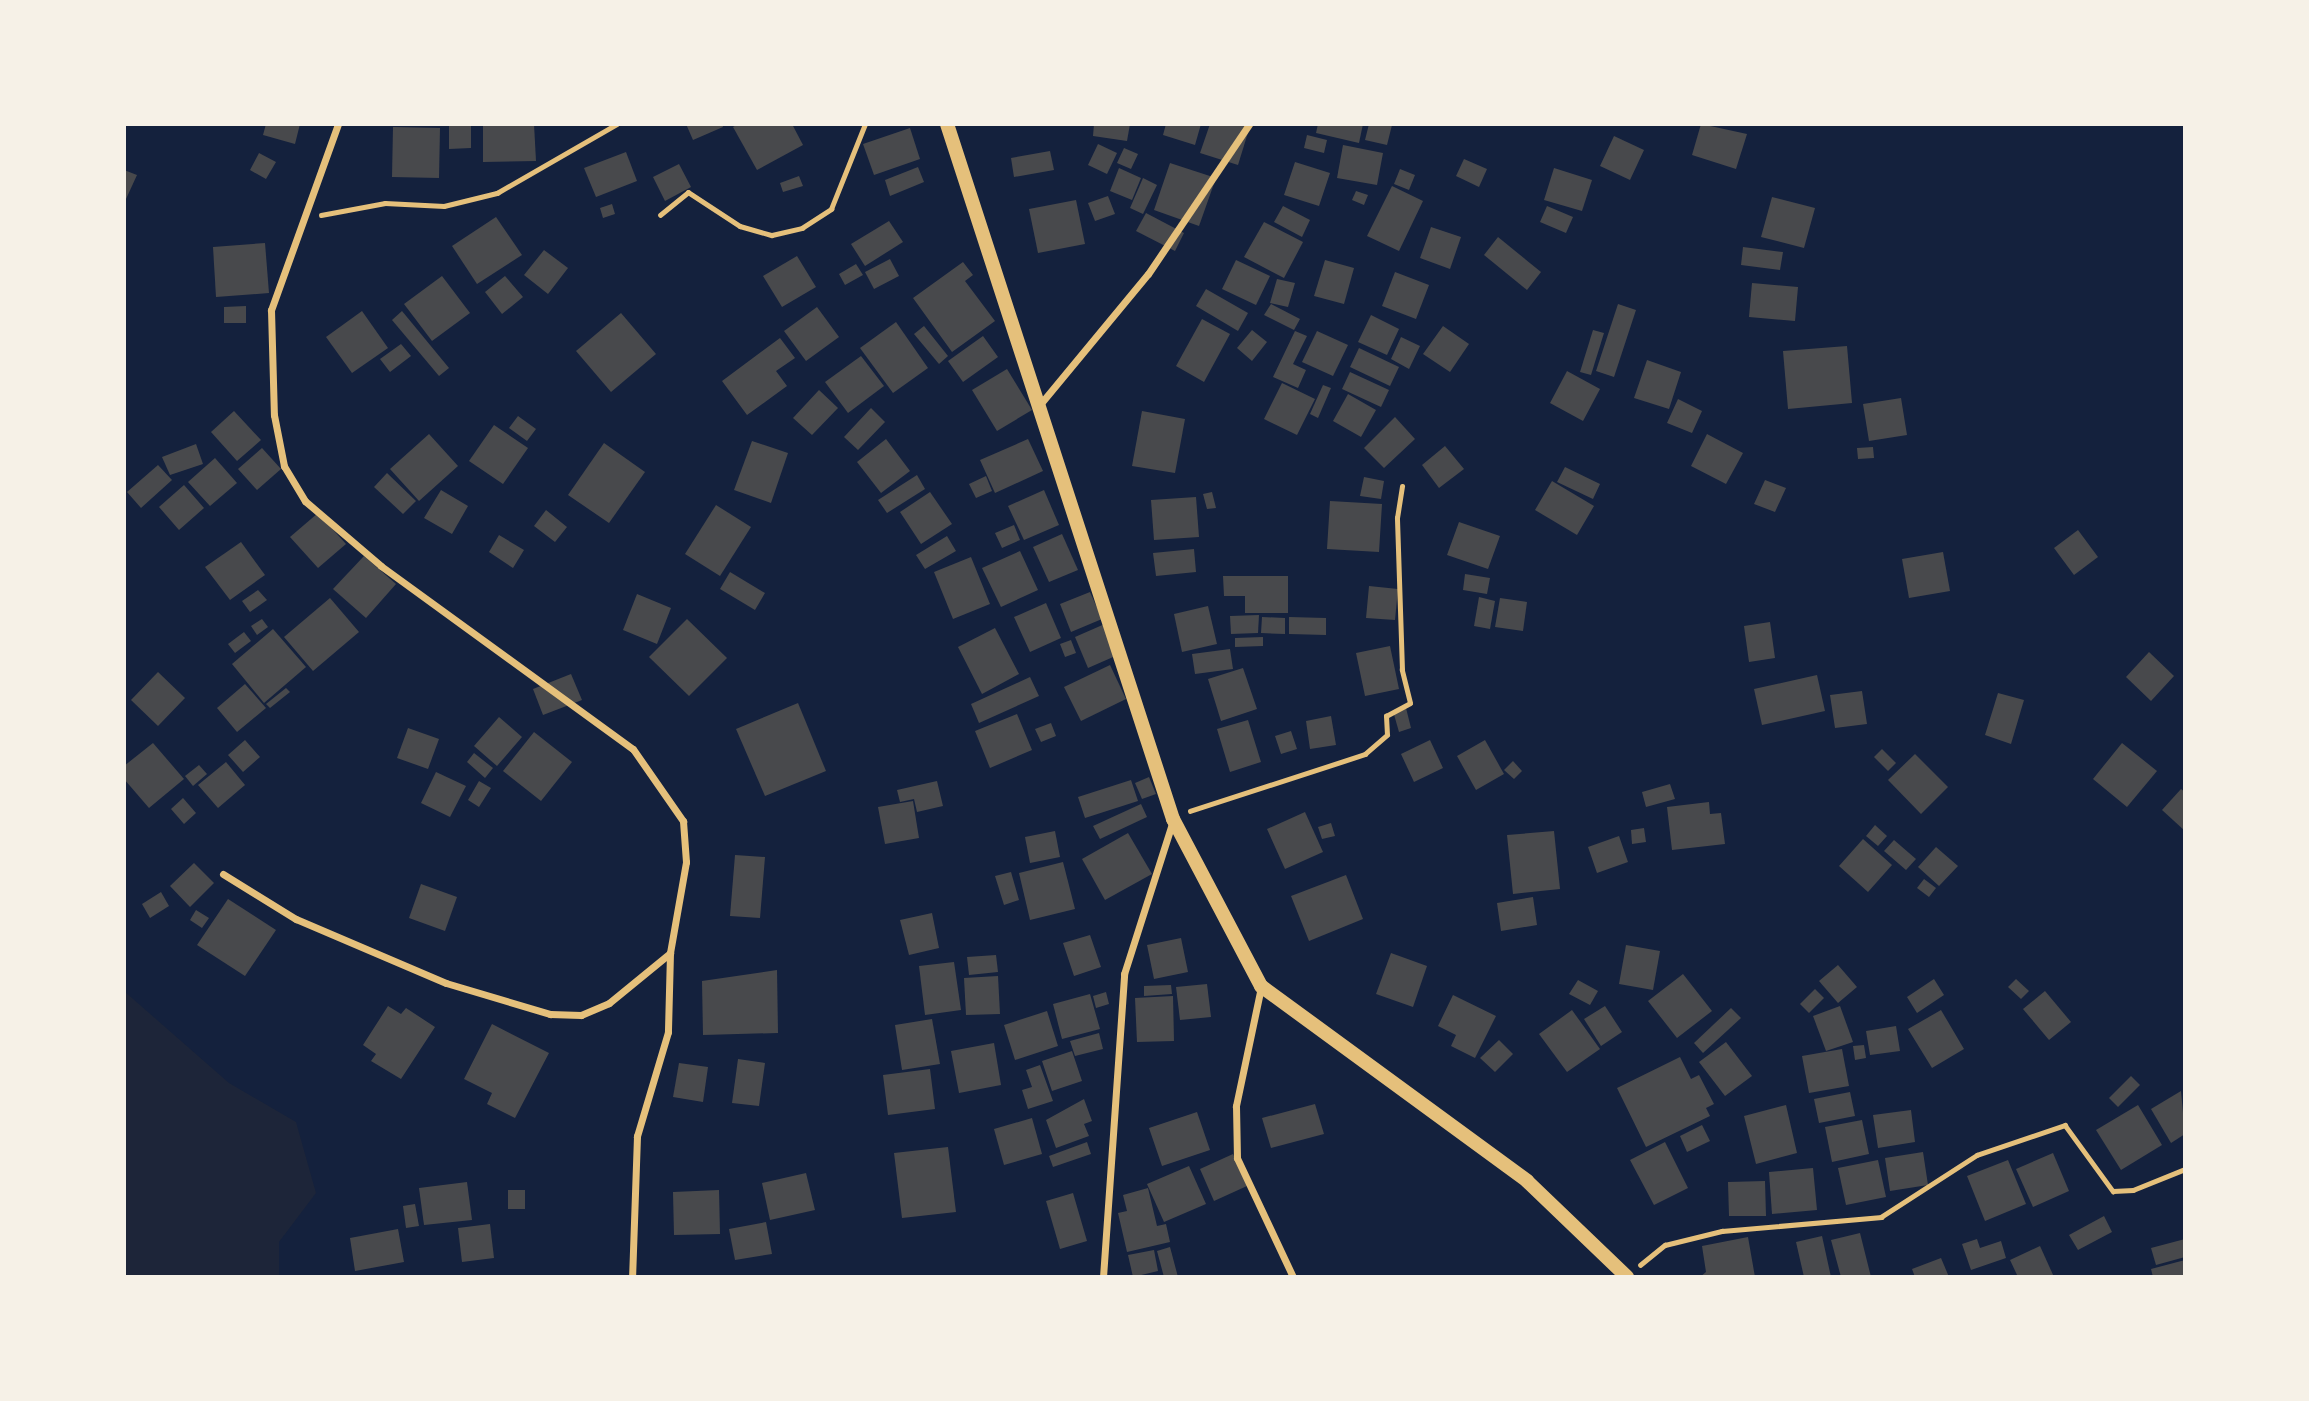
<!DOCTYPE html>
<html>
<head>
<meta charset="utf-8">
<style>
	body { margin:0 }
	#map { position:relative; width:2309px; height:1401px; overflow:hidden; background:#14213d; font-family:Roboto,sans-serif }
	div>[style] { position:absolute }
	.green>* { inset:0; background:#1d2539 }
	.building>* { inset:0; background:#48494c }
	.path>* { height:4.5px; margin:-2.25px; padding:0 2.25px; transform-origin:2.25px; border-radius:2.25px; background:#e5c07b }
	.minor>* { height:7px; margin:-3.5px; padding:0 3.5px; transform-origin:3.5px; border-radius:3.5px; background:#e5c07b }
	.secondary>* { height:14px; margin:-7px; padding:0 7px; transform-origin:7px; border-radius:7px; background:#e5c07b }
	span { translate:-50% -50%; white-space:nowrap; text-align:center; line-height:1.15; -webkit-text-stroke:7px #f6f1e7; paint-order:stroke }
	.frame { position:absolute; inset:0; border:126px solid #f6f1e7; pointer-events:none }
</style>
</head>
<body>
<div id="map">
	<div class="green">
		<div style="clip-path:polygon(124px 991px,229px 1083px,296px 1122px,316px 1193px,279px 1242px,279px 1277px,124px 1277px)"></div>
	</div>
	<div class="building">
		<div style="clip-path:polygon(266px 124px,300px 124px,295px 144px,263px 135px)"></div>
		<div style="clip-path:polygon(449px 124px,471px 124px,471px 148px,449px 149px)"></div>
		<div style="clip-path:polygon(483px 124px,534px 124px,536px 161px,483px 162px)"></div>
		<div style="clip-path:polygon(686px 124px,722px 124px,723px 127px,693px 140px)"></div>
		<div style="clip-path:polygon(738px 124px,792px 124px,803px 145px,757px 170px,733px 127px)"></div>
		<div style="clip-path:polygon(1094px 124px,1130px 124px,1127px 141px,1093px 136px)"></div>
		<div style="clip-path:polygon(1166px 124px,1201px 124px,1195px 145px,1163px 135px)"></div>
		<div style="clip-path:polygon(1210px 124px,1250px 126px,1238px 165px,1200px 153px)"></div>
		<div style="clip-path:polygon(1318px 124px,1363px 124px,1359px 143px,1316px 133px)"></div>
		<div style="clip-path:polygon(1369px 124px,1392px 125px,1387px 145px,1365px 140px)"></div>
		<div style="clip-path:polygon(1701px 124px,1747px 134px,1736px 169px,1692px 155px)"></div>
		<div style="clip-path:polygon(393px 127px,440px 128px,439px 178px,392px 177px)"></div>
		<div style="clip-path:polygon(910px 128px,920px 159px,874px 175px,863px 144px)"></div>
		<div style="clip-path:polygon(1307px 135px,1327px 140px,1324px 153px,1304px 148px)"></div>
		<div style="clip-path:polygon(1614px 136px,1644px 150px,1630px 180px,1600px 166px)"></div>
		<div style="clip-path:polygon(1098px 144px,1117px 153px,1107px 174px,1088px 165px)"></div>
		<div style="clip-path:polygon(1343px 145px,1383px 153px,1377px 185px,1337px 178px)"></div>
		<div style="clip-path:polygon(1124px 148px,1138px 154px,1131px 169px,1117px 163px)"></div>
		<div style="clip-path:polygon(1050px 151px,1054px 170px,1014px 177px,1011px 158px)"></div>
		<div style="clip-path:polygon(626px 152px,637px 181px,596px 197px,584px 168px)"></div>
		<div style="clip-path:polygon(259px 153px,276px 162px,266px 179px,250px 170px)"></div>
		<div style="clip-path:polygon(1464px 159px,1487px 169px,1479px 187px,1456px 176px)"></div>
		<div style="clip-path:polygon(1295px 162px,1330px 173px,1319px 206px,1284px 195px)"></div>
		<div style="clip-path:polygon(1170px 163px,1216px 178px,1199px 226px,1154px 210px)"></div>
		<div style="clip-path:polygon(679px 164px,691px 187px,665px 201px,653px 177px)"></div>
		<div style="clip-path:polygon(918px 167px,924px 182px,890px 196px,885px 180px)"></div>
		<div style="clip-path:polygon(1119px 168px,1141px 178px,1132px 200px,1110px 191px)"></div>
		<div style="clip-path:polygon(1554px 168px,1592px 180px,1582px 211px,1544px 200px)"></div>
		<div style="clip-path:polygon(1400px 169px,1415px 175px,1409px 190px,1394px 184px)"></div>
		<div style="clip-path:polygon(124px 170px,137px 175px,126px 199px,124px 198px)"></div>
		<div style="clip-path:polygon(799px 176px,803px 186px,783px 192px,780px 183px)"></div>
		<div style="clip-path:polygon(1143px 178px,1157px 185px,1143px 214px,1130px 208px)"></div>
		<div style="clip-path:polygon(1392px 186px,1423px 201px,1399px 251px,1367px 236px)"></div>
		<div style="clip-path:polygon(1356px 191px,1368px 195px,1364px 205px,1352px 200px)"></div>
		<div style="clip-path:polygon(1108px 196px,1115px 214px,1095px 221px,1088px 203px)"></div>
		<div style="clip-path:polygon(1772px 197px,1815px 208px,1804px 248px,1761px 237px)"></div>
		<div style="clip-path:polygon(1076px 200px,1085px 244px,1038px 253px,1029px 209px)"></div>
		<div style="clip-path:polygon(612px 204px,615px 214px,603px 218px,600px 208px)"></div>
		<div style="clip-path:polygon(1283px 206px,1310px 220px,1302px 237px,1274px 222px)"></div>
		<div style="clip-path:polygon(1547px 206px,1573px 217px,1566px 233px,1540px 222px)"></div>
		<div style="clip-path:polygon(1146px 213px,1184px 233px,1175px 251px,1136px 231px)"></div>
		<div style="clip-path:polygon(496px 217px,522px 255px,477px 284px,452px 246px)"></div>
		<div style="clip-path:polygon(889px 221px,903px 242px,865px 266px,851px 244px)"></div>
		<div style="clip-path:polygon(1264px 222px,1303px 242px,1284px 278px,1244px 257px)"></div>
		<div style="clip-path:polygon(1431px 227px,1461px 237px,1450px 269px,1420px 258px)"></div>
		<div style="clip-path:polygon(1498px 237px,1541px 272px,1527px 290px,1484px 255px)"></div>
		<div style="clip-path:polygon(265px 243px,269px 293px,216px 297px,213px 247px)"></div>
		<div style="clip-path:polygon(1743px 247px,1783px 252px,1780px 270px,1741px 265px)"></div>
		<div style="clip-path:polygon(544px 250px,568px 268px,548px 294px,524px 275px)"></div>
		<div style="clip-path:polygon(797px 256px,816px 287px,782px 307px,763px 276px)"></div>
		<div style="clip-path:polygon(890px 259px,899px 276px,874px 289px,865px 272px)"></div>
		<div style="clip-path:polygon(1236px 260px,1270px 276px,1256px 305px,1222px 289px)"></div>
		<div style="clip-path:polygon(1325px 260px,1354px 268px,1344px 304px,1314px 296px)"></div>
		<div style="clip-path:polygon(963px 262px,973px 275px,965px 281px,995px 321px,952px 352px,913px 298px)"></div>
		<div style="clip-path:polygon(856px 264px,863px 275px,845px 285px,839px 274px)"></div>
		<div style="clip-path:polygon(1395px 272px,1429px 285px,1416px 319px,1382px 306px)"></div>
		<div style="clip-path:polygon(442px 276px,470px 313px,432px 341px,404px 304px)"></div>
		<div style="clip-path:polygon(505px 276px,523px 297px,502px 314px,485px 292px)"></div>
		<div style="clip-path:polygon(1277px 279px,1295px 283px,1288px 307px,1270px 303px)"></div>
		<div style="clip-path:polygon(1752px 283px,1798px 287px,1795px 321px,1749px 317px)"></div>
		<div style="clip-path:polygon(1206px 289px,1248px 313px,1238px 331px,1196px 306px)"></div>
		<div style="clip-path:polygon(1271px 304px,1300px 319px,1294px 330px,1264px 315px)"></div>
		<div style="clip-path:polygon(1618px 304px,1636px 310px,1614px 377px,1596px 371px)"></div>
		<div style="clip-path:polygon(246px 306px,246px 323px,224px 323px,224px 307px)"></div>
		<div style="clip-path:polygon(817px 307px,839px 337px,806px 361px,784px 331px)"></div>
		<div style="clip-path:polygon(362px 311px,388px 348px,352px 373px,326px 337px)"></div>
		<div style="clip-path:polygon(402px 311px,449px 368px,439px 376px,392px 320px)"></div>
		<div style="clip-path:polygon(621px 313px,656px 354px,611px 392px,576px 351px)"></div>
		<div style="clip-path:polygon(1371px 315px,1399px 329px,1387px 355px,1358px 342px)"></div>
		<div style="clip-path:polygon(1202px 319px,1230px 334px,1204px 382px,1176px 366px)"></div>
		<div style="clip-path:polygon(896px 322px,928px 368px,893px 393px,860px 348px)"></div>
		<div style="clip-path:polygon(924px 326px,948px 356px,939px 364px,914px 334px)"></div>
		<div style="clip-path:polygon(1443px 326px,1469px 344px,1450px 372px,1423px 354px)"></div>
		<div style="clip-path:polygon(1252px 330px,1267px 342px,1252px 361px,1237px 348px)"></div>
		<div style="clip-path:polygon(1593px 330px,1604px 333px,1591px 375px,1580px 372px)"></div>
		<div style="clip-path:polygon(1295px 331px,1307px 336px,1293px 364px,1306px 370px,1298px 388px,1273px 377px)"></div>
		<div style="clip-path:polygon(1317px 331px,1348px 345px,1333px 376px,1302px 362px)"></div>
		<div style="clip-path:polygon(983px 336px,998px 357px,963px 382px,948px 361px)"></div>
		<div style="clip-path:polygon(1401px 337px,1420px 346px,1409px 369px,1391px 359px)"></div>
		<div style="clip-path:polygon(780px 338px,795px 358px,776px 371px,787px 386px,747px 415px,722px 381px)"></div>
		<div style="clip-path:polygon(401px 344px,411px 356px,390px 372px,380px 359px)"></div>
		<div style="clip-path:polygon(1847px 346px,1852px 403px,1788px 409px,1783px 351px)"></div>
		<div style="clip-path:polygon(1359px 348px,1399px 367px,1390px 386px,1350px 367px)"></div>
		<div style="clip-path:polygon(861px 356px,884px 386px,848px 413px,825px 382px)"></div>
		<div style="clip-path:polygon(1647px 360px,1681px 372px,1669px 409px,1634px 398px)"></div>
		<div style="clip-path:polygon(1007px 369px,1032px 410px,997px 431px,972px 390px)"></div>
		<div style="clip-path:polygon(1567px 371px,1600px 389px,1583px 421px,1550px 403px)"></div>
		<div style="clip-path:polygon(1350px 372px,1389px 390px,1381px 407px,1342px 389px)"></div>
		<div style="clip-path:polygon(1282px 383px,1315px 399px,1297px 435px,1264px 419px)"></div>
		<div style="clip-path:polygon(1323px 385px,1331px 388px,1318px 418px,1310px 414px)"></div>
		<div style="clip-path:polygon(819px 390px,838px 408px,812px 435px,793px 418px)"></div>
		<div style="clip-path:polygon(1348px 394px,1376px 410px,1361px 437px,1333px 421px)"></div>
		<div style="clip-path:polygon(1901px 398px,1907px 435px,1869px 441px,1863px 404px)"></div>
		<div style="clip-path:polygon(1678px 399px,1702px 411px,1692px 433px,1667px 423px)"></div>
		<div style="clip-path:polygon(871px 408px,885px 422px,858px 450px,844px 437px)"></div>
		<div style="clip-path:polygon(234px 411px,261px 440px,237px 461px,211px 432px)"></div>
		<div style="clip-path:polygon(1142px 411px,1185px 419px,1175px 473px,1132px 466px)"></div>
		<div style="clip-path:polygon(518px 416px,536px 429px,527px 441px,509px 428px)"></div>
		<div style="clip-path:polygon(1395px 417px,1415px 439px,1384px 468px,1364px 448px)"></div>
		<div style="clip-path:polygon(494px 425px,528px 448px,503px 484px,469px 461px)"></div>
		<div style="clip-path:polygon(429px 434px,458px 466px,419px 501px,390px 469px)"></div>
		<div style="clip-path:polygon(1707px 434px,1743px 453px,1726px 484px,1691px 466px)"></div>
		<div style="clip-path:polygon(886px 439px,910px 471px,881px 493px,857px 462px)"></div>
		<div style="clip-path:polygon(1028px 439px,1043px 471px,995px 493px,980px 460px)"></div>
		<div style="clip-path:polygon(752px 441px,788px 453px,771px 503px,734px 490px)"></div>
		<div style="clip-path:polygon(604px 443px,645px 472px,609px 523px,568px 495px)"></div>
		<div style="clip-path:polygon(196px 444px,203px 464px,170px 475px,162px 457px)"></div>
		<div style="clip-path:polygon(1445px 446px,1464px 469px,1439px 488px,1422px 465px)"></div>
		<div style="clip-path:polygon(1873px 447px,1874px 458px,1858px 459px,1857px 448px)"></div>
		<div style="clip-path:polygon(262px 448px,281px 469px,257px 490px,238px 469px)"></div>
		<div style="clip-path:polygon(215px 458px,237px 483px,210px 506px,188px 482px)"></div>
		<div style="clip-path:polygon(158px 465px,172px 480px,141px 508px,127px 492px)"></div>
		<div style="clip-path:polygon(1565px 467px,1600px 484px,1593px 499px,1557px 482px)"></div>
		<div style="clip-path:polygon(387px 473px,416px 501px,403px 514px,374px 487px)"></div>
		<div style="clip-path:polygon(917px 475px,925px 489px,887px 513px,878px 500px)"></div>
		<div style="clip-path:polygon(986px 476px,992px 491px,976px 498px,969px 484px)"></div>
		<div style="clip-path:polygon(1364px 477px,1384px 481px,1381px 499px,1360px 496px)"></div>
		<div style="clip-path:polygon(1765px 480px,1786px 488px,1775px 512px,1754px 504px)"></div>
		<div style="clip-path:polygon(1552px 481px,1594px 506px,1577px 535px,1535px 510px)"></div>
		<div style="clip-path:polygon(184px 485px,204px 508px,179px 530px,159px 507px)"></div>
		<div style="clip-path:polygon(441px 490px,468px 506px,452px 534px,424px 518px)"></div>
		<div style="clip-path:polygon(1044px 490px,1059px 525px,1024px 540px,1008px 506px)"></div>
		<div style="clip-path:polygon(930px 492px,952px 524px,921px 544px,900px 512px)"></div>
		<div style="clip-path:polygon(1212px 492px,1216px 508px,1207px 509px,1203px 494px)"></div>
		<div style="clip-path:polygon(1196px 497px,1199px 537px,1154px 540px,1151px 500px)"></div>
		<div style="clip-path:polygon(1330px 501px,1382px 504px,1379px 552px,1327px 549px)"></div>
		<div style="clip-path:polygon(716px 505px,751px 527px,720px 576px,685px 554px)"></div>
		<div style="clip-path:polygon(546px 510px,567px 527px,555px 542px,534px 526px)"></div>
		<div style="clip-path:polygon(318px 513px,346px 544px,318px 568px,290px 537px)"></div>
		<div style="clip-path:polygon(1459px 522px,1500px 536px,1488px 569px,1447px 555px)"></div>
		<div style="clip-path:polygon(1014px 525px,1020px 540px,1002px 548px,995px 533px)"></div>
		<div style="clip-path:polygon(2078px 530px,2098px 557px,2074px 575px,2054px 548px)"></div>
		<div style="clip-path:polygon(1062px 534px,1078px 570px,1049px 582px,1033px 547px)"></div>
		<div style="clip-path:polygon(499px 535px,524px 550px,513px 568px,489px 552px)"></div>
		<div style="clip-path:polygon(947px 536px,956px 551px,925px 569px,916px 555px)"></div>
		<div style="clip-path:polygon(241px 542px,265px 575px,230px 600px,205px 567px)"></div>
		<div style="clip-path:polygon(1194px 549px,1196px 572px,1156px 576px,1153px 553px)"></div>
		<div style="clip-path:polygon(1020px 551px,1038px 590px,1001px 607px,982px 568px)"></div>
		<div style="clip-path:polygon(1943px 552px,1950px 591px,1909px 598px,1902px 559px)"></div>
		<div style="clip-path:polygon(364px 556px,396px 584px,366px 618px,333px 589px)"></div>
		<div style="clip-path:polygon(971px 557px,990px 604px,953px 619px,934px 572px)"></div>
		<div style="clip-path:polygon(730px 572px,765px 593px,755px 610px,720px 589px)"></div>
		<div style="clip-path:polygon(1465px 574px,1490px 578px,1487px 594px,1463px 590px)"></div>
		<div style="clip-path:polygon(1223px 576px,1288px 576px,1288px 613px,1245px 613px,1245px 596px,1224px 596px)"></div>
		<div style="clip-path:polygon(1369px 586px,1398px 589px,1395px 620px,1366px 618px)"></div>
		<div style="clip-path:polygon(258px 590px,267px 600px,250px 612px,242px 601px)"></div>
		<div style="clip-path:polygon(1090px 592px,1102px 619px,1071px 632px,1060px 604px)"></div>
		<div style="clip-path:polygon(637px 594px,671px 608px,657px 644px,623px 630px)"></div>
		<div style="clip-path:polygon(1479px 597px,1495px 601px,1490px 629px,1474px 626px)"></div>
		<div style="clip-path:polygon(330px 598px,359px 632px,313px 671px,284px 637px)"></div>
		<div style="clip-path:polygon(1500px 598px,1527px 602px,1523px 631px,1495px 627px)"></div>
		<div style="clip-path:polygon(1046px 603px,1061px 638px,1030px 652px,1014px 617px)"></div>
		<div style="clip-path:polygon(1208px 606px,1217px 644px,1182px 652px,1174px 614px)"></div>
		<div style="clip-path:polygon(1259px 615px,1258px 633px,1231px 634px,1230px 616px)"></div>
		<div style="clip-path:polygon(1262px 617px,1285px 618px,1285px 634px,1261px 633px)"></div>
		<div style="clip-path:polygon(1289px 617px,1326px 618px,1326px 635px,1289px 634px)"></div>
		<div style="clip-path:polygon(262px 619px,268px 627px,257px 635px,251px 626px)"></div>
		<div style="clip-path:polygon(687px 619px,727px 658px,689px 696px,649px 657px)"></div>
		<div style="clip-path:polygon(1770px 622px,1775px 658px,1749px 662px,1744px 626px)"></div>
		<div style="clip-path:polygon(1107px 623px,1120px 654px,1088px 668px,1075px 637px)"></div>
		<div style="clip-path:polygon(995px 628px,1019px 674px,982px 694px,958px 647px)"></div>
		<div style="clip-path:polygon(273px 629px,306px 667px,264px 703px,232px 664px)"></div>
		<div style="clip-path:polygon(244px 632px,251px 641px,235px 653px,228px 644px)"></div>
		<div style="clip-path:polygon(1263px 637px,1263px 646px,1235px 647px,1235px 638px)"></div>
		<div style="clip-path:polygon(1071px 640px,1076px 653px,1065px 657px,1060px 644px)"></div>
		<div style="clip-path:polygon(1390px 646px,1399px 689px,1365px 696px,1356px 653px)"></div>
		<div style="clip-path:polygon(1230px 649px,1233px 669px,1195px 674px,1192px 654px)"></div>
		<div style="clip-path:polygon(2149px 652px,2174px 676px,2151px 701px,2126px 677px)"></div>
		<div style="clip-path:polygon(1110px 665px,1126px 699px,1081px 721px,1064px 687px)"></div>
		<div style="clip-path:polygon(1243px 668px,1257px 709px,1221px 721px,1208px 679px)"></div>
		<div style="clip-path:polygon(158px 672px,185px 698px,158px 726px,131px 700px)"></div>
		<div style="clip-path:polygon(571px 674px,582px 700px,543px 715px,533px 689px)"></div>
		<div style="clip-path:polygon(1817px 675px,1825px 711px,1762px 725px,1754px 689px)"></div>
		<div style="clip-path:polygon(1030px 677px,1039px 696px,979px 723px,971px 704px)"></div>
		<div style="clip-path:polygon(245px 684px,266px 708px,237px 732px,217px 708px)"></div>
		<div style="clip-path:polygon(286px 688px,290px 692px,270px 708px,266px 704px)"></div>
		<div style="clip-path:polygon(1862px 691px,1867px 724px,1835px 728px,1830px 695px)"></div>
		<div style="clip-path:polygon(1998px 693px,2024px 700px,2011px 744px,1985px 735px)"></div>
		<div style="clip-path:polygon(798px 703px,826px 771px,765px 796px,736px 729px)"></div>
		<div style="clip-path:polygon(1406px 708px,1411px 728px,1399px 732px,1393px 711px)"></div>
		<div style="clip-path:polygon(1017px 714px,1032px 750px,990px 768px,975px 731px)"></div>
		<div style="clip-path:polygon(1331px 716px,1336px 745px,1310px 749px,1306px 721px)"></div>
		<div style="clip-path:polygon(499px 717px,522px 737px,497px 766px,474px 746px)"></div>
		<div style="clip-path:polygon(1248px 720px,1261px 762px,1230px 772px,1217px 729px)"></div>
		<div style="clip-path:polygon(1051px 723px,1056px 736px,1041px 742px,1035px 729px)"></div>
		<div style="clip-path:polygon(408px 728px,439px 739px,428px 769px,397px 758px)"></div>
		<div style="clip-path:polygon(1291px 731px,1297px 749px,1281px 754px,1275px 736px)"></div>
		<div style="clip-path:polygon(534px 732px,572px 762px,541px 801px,503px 771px)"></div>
		<div style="clip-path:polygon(245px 740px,260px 757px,243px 772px,228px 755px)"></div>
		<div style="clip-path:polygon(1430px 740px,1443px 768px,1414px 782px,1401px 754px)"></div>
		<div style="clip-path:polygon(1485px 740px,1504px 774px,1476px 790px,1457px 756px)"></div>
		<div style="clip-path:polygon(153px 743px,184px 779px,149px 808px,124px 779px,124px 766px)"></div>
		<div style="clip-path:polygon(2122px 743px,2157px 771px,2127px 807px,2093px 779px)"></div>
		<div style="clip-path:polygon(1882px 749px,1896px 763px,1888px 771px,1874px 757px)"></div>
		<div style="clip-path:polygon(474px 753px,493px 768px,485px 778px,467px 762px)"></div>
		<div style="clip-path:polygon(1915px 754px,1948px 787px,1921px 814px,1888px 780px)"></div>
		<div style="clip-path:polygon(1513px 761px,1522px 771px,1514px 779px,1504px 770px)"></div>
		<div style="clip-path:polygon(226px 762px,245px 785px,218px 808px,198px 785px)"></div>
		<div style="clip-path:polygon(199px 765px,207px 774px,193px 786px,185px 776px)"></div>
		<div style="clip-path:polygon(436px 772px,466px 786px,450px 817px,421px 803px)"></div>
		<div style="clip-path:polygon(1149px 777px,1156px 794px,1142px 799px,1135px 783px)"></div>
		<div style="clip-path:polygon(1131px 780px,1138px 801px,1085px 818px,1078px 797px)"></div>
		<div style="clip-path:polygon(479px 781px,491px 788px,479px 807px,468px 800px)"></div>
		<div style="clip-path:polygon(937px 781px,943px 806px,917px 812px,914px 799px,900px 802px,897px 790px)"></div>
		<div style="clip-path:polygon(1670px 784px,1675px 799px,1646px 807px,1642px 792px)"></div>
		<div style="clip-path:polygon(2181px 789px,2185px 792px,2185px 831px,2162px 810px)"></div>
		<div style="clip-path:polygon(183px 798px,196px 813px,184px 824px,171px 809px)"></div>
		<div style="clip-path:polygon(913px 801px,919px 838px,885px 844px,878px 807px)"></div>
		<div style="clip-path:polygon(1709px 802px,1710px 814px,1721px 813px,1725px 844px,1672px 850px,1667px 807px)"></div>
		<div style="clip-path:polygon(1141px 804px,1147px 817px,1100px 839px,1093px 826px)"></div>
		<div style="clip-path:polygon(1305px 812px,1323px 852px,1285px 869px,1267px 829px)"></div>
		<div style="clip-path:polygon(1331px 823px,1335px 836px,1322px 839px,1318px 827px)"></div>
		<div style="clip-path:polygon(1875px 825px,1887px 836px,1878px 846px,1866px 836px)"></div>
		<div style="clip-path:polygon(1644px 828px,1646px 842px,1632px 844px,1631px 830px)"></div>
		<div style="clip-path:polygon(1055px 831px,1060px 857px,1030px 863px,1025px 837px)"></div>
		<div style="clip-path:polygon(1554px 831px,1560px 889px,1513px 894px,1507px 835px)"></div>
		<div style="clip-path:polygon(1128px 833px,1152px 874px,1105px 900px,1082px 859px)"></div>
		<div style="clip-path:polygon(1619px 836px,1628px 862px,1597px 873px,1588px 847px)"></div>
		<div style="clip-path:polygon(1863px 839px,1892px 865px,1868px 892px,1839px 866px)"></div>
		<div style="clip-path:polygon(1894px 840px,1916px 859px,1906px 870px,1884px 851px)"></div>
		<div style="clip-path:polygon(1936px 847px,1958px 866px,1939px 886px,1918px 867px)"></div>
		<div style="clip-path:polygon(735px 855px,765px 857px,760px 918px,730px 916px)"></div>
		<div style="clip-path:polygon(1063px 862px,1075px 909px,1030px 920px,1019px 873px)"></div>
		<div style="clip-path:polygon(194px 863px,214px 883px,190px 907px,170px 886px)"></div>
		<div style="clip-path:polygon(1011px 872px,1019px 900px,1004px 905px,995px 876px)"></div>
		<div style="clip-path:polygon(1346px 875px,1363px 919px,1309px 941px,1291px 896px)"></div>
		<div style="clip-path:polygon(1924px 879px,1936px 888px,1929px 897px,1917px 888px)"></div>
		<div style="clip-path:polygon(421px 884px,457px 897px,445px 931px,409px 918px)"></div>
		<div style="clip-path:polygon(161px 892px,169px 906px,150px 918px,142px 904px)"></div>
		<div style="clip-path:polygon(1533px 897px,1537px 925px,1501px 931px,1497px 903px)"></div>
		<div style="clip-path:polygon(228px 899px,276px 930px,245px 976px,197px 945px)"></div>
		<div style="clip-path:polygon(196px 910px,209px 918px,202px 928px,190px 920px)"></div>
		<div style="clip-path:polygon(932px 913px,939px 948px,909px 955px,900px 920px)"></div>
		<div style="clip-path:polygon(1090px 935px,1101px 967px,1074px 976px,1063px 943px)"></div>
		<div style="clip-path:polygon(1181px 938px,1188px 972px,1154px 979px,1147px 945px)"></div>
		<div style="clip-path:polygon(1626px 945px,1660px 951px,1653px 990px,1619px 984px)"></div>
		<div style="clip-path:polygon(1391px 953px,1427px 966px,1413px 1007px,1376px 994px)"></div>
		<div style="clip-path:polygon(996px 955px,998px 972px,969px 975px,967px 957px)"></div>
		<div style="clip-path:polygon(954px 962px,961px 1010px,925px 1015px,919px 966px)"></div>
		<div style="clip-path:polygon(1838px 965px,1857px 987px,1838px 1003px,1819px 981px)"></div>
		<div style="clip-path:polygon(777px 970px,778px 1033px,703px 1035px,702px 981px)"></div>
		<div style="clip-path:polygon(1683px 974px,1712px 1011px,1677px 1038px,1648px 1001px)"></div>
		<div style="clip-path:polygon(998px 976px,1000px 1014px,966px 1015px,964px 978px)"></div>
		<div style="clip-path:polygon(1934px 979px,1944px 995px,1917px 1013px,1907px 997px)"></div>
		<div style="clip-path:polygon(2016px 979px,2029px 991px,2021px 999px,2008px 987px)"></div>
		<div style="clip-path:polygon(1578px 980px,1598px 991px,1590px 1005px,1569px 994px)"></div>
		<div style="clip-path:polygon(1207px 984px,1211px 1017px,1180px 1020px,1176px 987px)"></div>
		<div style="clip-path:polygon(1171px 985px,1172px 994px,1144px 996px,1144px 986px)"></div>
		<div style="clip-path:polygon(1815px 989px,1824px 998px,1809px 1013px,1800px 1004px)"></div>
		<div style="clip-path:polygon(2045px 991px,2071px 1022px,2049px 1040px,2023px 1009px)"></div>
		<div style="clip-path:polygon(1106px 992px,1109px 1004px,1096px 1008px,1093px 996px)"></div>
		<div style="clip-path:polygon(1090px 994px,1100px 1029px,1062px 1039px,1053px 1004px)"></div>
		<div style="clip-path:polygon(1453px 995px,1496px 1016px,1475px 1058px,1451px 1046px,1456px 1035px,1438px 1026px)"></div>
		<div style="clip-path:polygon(1173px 996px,1174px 1041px,1137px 1042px,1135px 998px)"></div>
		<div style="clip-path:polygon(388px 1006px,401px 1014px,406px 1008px,435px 1027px,401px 1079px,371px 1061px,376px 1054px,363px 1045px)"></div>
		<div style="clip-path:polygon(1605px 1006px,1622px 1032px,1601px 1046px,1584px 1019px)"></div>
		<div style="clip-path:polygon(1840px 1006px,1853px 1042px,1826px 1051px,1813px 1016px)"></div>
		<div style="clip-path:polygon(1731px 1008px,1741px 1018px,1703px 1053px,1694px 1043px)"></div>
		<div style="clip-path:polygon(1572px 1010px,1600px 1049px,1567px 1072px,1539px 1034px)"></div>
		<div style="clip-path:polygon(1941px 1010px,1964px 1049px,1932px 1068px,1908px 1029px)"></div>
		<div style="clip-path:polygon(1047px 1011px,1058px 1046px,1015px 1060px,1004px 1025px)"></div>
		<div style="clip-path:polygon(932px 1019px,940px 1064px,902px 1070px,895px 1025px)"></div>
		<div style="clip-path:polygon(492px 1024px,549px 1053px,515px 1118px,487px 1104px,492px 1093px,464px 1079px)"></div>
		<div style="clip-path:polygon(1896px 1026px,1900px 1051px,1870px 1055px,1866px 1031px)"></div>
		<div style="clip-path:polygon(1099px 1033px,1103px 1049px,1075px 1056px,1070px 1041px)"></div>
		<div style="clip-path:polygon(1499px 1040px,1513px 1054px,1495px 1072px,1480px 1058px)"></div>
		<div style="clip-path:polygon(1726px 1042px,1752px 1076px,1725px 1096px,1699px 1062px)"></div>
		<div style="clip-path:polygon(994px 1043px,1001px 1085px,959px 1093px,951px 1051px)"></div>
		<div style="clip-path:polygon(1864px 1045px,1866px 1058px,1855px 1060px,1853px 1046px)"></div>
		<div style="clip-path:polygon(1842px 1049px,1849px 1086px,1809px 1093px,1802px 1056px)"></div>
		<div style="clip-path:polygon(1072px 1051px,1082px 1081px,1052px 1091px,1042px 1061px)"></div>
		<div style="clip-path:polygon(1680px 1057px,1691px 1079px,1699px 1075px,1714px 1104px,1706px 1108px,1710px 1116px,1646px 1147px,1617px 1088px)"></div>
		<div style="clip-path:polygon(738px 1059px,765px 1063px,759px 1106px,732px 1103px)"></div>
		<div style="clip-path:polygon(679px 1063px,708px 1067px,703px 1102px,673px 1097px)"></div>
		<div style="clip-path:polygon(1040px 1065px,1053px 1101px,1028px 1109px,1022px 1090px,1032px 1087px,1026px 1070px)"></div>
		<div style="clip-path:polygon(930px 1069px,935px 1109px,888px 1115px,883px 1075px)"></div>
		<div style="clip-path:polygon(2131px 1076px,2140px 1085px,2118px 1107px,2109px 1098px)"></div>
		<div style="clip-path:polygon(2181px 1091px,2185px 1134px,2171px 1143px,2151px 1109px)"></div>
		<div style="clip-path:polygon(1850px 1092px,1855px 1116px,1819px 1123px,1814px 1099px)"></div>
		<div style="clip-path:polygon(1084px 1099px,1092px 1121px,1084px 1124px,1089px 1136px,1056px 1148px,1046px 1120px)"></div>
		<div style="clip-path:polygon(1315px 1104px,1324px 1134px,1271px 1148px,1262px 1118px)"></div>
		<div style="clip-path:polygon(1786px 1105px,1797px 1153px,1756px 1164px,1744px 1116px)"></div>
		<div style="clip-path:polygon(2138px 1105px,2162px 1145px,2121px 1170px,2096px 1130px)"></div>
		<div style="clip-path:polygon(1911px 1110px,1915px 1142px,1878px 1148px,1873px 1115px)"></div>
		<div style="clip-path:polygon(1197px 1112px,1210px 1150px,1162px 1166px,1149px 1128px)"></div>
		<div style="clip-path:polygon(1032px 1118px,1042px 1154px,1004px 1165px,994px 1129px)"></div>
		<div style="clip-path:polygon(1862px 1120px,1869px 1154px,1832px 1162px,1825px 1127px)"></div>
		<div style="clip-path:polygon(1702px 1125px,1710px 1141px,1687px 1152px,1680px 1136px)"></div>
		<div style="clip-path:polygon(1087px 1142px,1091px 1154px,1053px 1167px,1049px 1156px)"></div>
		<div style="clip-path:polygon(1665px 1142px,1688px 1188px,1654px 1205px,1630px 1160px)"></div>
		<div style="clip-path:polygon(948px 1147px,956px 1212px,902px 1218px,894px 1153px)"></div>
		<div style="clip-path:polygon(1923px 1152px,1928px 1185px,1890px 1191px,1885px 1158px)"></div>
		<div style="clip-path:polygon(2053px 1153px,2069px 1191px,2033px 1207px,2016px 1169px)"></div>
		<div style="clip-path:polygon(1233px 1154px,1247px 1186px,1214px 1201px,1200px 1169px)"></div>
		<div style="clip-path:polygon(1878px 1160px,1886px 1197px,1846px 1205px,1838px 1168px)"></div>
		<div style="clip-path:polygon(2008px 1160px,2026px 1204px,1985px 1221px,1967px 1176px)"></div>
		<div style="clip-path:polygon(1189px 1166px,1206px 1204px,1164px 1222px,1147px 1184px)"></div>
		<div style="clip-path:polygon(1813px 1168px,1817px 1210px,1772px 1214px,1769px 1172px)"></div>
		<div style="clip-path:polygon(806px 1173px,815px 1210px,770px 1220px,762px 1183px)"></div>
		<div style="clip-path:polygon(1765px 1181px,1766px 1216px,1729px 1216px,1728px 1182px)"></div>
		<div style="clip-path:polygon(467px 1182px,472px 1220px,424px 1225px,419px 1188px)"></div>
		<div style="clip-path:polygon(1148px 1188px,1157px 1226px,1166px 1224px,1170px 1242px,1127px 1252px,1118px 1213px,1127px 1211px,1123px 1195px)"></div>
		<div style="clip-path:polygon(508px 1190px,525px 1190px,525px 1209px,508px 1209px)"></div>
		<div style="clip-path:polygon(719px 1190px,720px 1234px,674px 1235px,673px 1192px)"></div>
		<div style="clip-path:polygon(1073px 1193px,1087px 1241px,1060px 1249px,1046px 1201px)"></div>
		<div style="clip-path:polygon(415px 1204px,419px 1226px,406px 1228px,403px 1206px)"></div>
		<div style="clip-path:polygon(2104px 1216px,2112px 1232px,2078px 1250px,2069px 1235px)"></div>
		<div style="clip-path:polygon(766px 1222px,772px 1254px,735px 1260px,729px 1229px)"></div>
		<div style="clip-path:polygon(490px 1224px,494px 1258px,462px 1262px,458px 1228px)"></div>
		<div style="clip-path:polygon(398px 1229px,404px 1262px,355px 1271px,350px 1238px)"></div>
		<div style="clip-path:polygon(1860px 1233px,1871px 1277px,1841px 1277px,1831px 1240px)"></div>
		<div style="clip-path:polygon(1822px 1236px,1831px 1277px,1804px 1277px,1796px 1242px)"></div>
		<div style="clip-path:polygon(1748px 1237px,1755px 1277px,1700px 1277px,1706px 1272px,1702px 1246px)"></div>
		<div style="clip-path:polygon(1977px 1239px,1980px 1248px,2001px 1241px,2006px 1258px,1971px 1270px,1962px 1244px)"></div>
		<div style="clip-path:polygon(2185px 1239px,2185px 1257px,2156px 1265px,2151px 1248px)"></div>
		<div style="clip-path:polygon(2040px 1246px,2054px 1277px,2018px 1277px,2010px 1260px)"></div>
		<div style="clip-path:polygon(1170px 1247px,1178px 1277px,1164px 1277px,1157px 1251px)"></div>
		<div style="clip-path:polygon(1154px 1250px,1158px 1271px,1133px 1277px,1128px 1255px)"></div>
		<div style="clip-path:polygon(1941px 1258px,1949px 1277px,1915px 1277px,1912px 1269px)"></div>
		<div style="clip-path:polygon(2185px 1260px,2185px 1277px,2153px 1277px,2151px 1269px)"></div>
	</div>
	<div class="path">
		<div style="left:321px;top:215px;width:65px;rotate:-10.6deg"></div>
		<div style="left:385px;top:203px;width:59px;rotate:2.9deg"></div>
		<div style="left:444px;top:206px;width:55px;rotate:-13.8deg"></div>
		<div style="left:497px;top:193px;width:138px;rotate:-29.9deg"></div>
		<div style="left:660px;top:215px;width:36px;rotate:-39deg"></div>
		<div style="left:688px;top:192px;width:62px;rotate:33.2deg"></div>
		<div style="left:740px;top:226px;width:33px;rotate:16deg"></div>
		<div style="left:772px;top:235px;width:31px;rotate:-13deg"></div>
		<div style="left:802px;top:228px;width:35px;rotate:-33deg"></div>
		<div style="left:831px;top:209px;width:92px;rotate:-68.2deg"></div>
		<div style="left:1190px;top:811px;width:184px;rotate:-18deg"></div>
		<div style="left:1365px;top:754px;width:29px;rotate:-41deg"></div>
		<div style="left:1387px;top:735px;width:19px;rotate:-93deg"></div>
		<div style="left:1386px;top:716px;width:27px;rotate:-28deg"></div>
		<div style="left:1410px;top:703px;width:34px;rotate:-104deg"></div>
		<div style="left:1402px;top:670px;width:152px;rotate:-91.9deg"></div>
		<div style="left:1397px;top:518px;width:32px;rotate:-81deg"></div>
		<div style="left:1640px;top:1265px;width:32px;rotate:-39deg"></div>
		<div style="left:1665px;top:1245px;width:59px;rotate:-13.8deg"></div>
		<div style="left:1722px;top:1231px;width:160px;rotate:-5deg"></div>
		<div style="left:1881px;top:1217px;width:114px;rotate:-32.9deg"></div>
		<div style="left:1977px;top:1155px;width:93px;rotate:-18.8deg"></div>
		<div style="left:2065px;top:1125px;width:82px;rotate:54deg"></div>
		<div style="left:2113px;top:1191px;width:20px;rotate:-3deg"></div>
		<div style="left:2133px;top:1190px;width:56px;rotate:-22deg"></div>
	</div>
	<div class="minor">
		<div style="left:338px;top:124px;width:198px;rotate:109.8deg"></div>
		<div style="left:271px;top:310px;width:105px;rotate:88.4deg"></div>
		<div style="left:274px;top:415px;width:52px;rotate:78.9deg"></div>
		<div style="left:284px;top:466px;width:41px;rotate:59deg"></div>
		<div style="left:305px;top:501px;width:100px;rotate:40.5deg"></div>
		<div style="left:381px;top:566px;width:311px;rotate:36deg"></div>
		<div style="left:633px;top:749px;width:88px;rotate:55.2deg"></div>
		<div style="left:683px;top:821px;width:41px;rotate:85.8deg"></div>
		<div style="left:686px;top:862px;width:92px;rotate:100deg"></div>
		<div style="left:670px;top:953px;width:79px;rotate:91.5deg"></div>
		<div style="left:668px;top:1032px;width:109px;rotate:106.6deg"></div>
		<div style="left:637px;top:1136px;width:141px;rotate:92deg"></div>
		<div style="left:1042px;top:402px;width:166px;rotate:-50.4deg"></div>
		<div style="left:1148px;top:274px;width:181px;rotate:-56deg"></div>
		<div style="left:223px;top:874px;width:86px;rotate:31.7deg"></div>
		<div style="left:296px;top:919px;width:163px;rotate:23.1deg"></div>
		<div style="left:446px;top:983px;width:109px;rotate:16.6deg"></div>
		<div style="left:550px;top:1014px;width:31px;rotate:2deg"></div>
		<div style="left:581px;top:1015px;width:30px;rotate:-23deg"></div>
		<div style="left:609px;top:1003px;width:79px;rotate:-39.3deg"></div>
		<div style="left:1261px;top:987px;width:122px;rotate:101.9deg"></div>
		<div style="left:1236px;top:1106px;width:52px;rotate:88.9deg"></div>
		<div style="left:1237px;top:1158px;width:132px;rotate:64.8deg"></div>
		<div style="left:1103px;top:1277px;width:304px;rotate:-86deg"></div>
		<div style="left:1124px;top:974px;width:162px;rotate:-72.3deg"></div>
	</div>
	<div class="secondary">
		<div style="left:947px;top:124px;width:731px;rotate:71.99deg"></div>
		<div style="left:1173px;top:819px;width:189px;rotate:62.2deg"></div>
		<div style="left:1261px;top:986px;width:330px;rotate:36.2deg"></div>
		<div style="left:1527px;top:1181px;width:139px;rotate:43.8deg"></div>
	</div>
	<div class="frame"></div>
</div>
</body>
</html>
